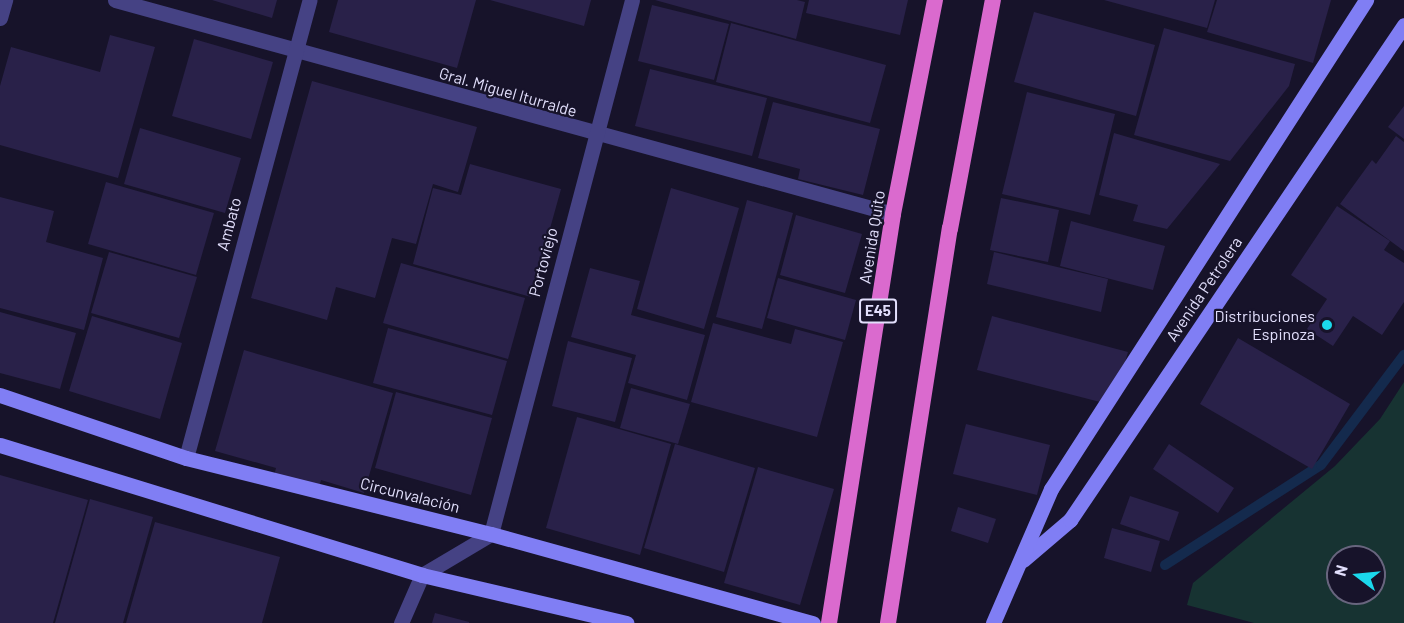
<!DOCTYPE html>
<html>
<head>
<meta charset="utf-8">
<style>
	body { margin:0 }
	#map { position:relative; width:1404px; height:623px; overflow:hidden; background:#17132a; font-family:Barlow,sans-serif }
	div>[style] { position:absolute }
	.green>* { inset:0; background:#173332 }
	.stream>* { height:10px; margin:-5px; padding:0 5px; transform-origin:5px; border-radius:5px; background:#142a4d }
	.building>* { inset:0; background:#292149 }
	.minor>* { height:15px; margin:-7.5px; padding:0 7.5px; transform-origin:7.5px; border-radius:7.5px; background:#454284 }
	.secondary>* { height:15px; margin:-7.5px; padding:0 7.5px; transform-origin:7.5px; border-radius:7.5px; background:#807ef4 }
	.trunk>* { height:16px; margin:-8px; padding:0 8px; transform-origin:8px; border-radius:8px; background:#da6ace }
	.dots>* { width:16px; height:16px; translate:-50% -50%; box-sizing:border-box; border:3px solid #17132a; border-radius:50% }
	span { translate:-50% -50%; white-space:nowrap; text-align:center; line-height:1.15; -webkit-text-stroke:4.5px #17132a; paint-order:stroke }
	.shield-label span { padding:2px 4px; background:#17132a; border:2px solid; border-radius:4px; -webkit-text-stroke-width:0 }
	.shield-label { font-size:15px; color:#e2dffc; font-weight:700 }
	.street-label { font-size:16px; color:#e2dffc }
	.poi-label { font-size:16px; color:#e2dffc }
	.right { translate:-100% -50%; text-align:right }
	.north { position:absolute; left:1326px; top:545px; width:60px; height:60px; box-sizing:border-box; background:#17132a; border:2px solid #68657e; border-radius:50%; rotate:286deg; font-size:16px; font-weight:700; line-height:24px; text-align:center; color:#e2dffc }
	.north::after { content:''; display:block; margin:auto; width:21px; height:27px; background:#1bd8ec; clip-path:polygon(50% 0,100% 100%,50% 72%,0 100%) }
</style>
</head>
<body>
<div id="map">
	<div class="green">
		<div style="clip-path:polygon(evenodd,1404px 382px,1404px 623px,1254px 623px,1187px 605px,1193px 583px,1335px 466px,1380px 419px,1404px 382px,1338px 557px,1374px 557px,1374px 593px,1338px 593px,1338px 557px)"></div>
	</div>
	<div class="stream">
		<div style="left:1165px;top:565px;width:185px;rotate:-32.7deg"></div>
		<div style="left:1321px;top:465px;width:138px;rotate:-53deg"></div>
	</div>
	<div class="building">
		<div style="clip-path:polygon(212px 0,277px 0,272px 18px)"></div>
		<div style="clip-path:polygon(338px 0,476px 0,457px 68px,329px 32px)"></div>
		<div style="clip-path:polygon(490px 0,591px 0,584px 26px)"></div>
		<div style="clip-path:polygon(655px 0,797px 0,805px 2px,796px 39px)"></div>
		<div style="clip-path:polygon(809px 0,908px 0,900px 35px,806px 13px)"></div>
		<div style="clip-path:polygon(1104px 0,1215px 0,1207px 28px)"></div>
		<div style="clip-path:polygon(1217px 0,1331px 0,1313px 63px,1207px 32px)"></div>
		<div style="clip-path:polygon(652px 5px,729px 24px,714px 80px,638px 61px)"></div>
		<div style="clip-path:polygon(1034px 12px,1155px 45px,1136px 116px,1014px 82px)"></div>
		<div style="clip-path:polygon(731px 23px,886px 65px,870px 123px,716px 82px)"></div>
		<div style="clip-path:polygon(1164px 28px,1295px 64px,1289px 86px,1230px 161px,1134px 135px)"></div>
		<div style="clip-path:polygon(110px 35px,155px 47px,118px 178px,0 145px,0 86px,11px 47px,100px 72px)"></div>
		<div style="clip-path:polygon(194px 39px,273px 62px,251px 139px,172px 116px)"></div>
		<div style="clip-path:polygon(650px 69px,767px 98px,752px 156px,635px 126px)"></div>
		<div style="clip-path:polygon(312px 81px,477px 127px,458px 192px,433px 184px,416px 244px,392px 238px,375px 298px,336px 287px,327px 320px,251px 298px)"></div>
		<div style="clip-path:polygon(1027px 92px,1115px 114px,1090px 215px,1002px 194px)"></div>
		<div style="clip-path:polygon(773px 102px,880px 129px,863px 195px,798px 179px,800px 169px,758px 158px)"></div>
		<div style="clip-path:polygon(1404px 106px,1404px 139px,1388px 127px)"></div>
		<div style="clip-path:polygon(140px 128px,241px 158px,225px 213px,124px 184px)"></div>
		<div style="clip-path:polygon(1114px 133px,1220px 164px,1167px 229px,1133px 221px,1138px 205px,1099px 195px)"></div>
		<div style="clip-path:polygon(1396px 136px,1404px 142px,1404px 251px,1340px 204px,1372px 160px,1376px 164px)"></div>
		<div style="clip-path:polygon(470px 164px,561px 189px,531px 297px,413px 264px,433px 188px,461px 195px)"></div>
		<div style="clip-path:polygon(106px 182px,214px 213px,196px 275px,88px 244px)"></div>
		<div style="clip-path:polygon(671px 188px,739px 208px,704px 329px,637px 309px)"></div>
		<div style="clip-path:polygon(0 197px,54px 211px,46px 242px,103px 258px,84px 330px,0 308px)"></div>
		<div style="clip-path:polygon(1001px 198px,1059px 210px,1048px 262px,990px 250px)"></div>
		<div style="clip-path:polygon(747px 200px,793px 213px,762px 329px,716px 317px)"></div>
		<div style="clip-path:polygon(1337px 206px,1390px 241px,1384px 250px,1404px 263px,1404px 302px,1382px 335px,1353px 316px,1333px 346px,1307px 329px,1327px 299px,1291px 275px)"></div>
		<div style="clip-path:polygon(796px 215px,862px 234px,845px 293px,780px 275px)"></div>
		<div style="clip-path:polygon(1071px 221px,1165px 246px,1153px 290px,1060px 266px)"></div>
		<div style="clip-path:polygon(109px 252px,197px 277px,179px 338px,91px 313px)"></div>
		<div style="clip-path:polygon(994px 252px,1108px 279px,1101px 312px,987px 284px)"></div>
		<div style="clip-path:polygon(401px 263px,525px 298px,508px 359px,383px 323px)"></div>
		<div style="clip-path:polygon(590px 268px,640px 281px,631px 315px,705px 335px,687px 400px,628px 383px,636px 355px,571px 337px)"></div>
		<div style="clip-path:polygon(778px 278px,856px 300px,845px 340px,767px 318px)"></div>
		<div style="clip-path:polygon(0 312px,76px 333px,60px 389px,0 373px)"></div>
		<div style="clip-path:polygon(92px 316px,182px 343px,160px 419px,69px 391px)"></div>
		<div style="clip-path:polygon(992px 316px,1128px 352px,1124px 366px,1100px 402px,977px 370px)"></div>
		<div style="clip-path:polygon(713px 323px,791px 344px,795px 329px,843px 342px,817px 437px,691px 402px)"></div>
		<div style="clip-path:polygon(388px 328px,507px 361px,492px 415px,373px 383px)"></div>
		<div style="clip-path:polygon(1238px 338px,1350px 404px,1312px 469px,1200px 404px)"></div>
		<div style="clip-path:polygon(568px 341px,632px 358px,615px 422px,552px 406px)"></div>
		<div style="clip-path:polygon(244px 350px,393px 393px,364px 493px,321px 480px,319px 488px,274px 476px,276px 468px,215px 451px)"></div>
		<div style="clip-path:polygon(631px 388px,690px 404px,678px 444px,620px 428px)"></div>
		<div style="clip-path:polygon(396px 392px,492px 418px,471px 495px,375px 468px)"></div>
		<div style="clip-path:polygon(577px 417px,671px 444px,640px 555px,546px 528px)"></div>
		<div style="clip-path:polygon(966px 424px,1050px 445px,1037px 495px,953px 474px)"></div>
		<div style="clip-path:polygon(675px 444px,755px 468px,724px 572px,644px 548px)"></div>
		<div style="clip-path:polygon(1169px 444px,1234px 488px,1218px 513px,1153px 469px)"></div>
		<div style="clip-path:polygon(758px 467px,834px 489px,800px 605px,724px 583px)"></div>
		<div style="clip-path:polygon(0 475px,88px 500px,53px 623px,0 623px)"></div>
		<div style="clip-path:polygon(1130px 496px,1179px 512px,1169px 541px,1120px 524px)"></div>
		<div style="clip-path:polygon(90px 499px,153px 517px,123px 623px,55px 623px)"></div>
		<div style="clip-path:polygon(958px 507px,996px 519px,988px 543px,951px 531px)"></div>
		<div style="clip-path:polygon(155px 522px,280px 557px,262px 623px,126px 623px)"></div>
		<div style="clip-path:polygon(1112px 528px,1160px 541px,1151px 572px,1104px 558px)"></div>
		<div style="clip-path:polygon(435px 613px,469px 622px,469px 623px,432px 623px)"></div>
	</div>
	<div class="minor">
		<div style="left:115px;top:0;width:807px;rotate:15.38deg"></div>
		<div style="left:0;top:18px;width:19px;rotate:-74deg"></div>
		<div style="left:186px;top:458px;width:474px;rotate:-74.9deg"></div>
		<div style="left:401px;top:623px;width:52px;rotate:-66.4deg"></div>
		<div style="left:422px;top:575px;width:80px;rotate:-30.7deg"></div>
		<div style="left:491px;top:534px;width:552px;rotate:-75.21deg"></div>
	</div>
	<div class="secondary">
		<div style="left:0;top:395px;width:196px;rotate:18.7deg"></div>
		<div style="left:186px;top:458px;width:314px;rotate:14deg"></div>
		<div style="left:491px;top:534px;width:334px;rotate:15.5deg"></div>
		<div style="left:0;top:445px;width:442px;rotate:17.1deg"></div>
		<div style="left:422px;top:575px;width:210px;rotate:13.2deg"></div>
		<div style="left:1023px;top:560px;width:62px;rotate:-40.4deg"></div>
		<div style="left:1070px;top:520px;width:597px;rotate:-55.99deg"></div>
		<div style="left:993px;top:623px;width:146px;rotate:-66.6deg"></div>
		<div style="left:1051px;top:489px;width:582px;rotate:-57.21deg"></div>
	</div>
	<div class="trunk">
		<div style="left:829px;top:623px;width:414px;rotate:-81.1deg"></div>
		<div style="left:893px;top:214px;width:218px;rotate:-78.9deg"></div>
		<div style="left:888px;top:623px;width:399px;rotate:-81.1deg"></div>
		<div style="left:950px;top:229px;width:233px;rotate:-79.4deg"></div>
	</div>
	<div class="dots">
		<div style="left:1327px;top:325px;background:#1bd8ec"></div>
	</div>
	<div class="shield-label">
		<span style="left:878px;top:311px">E45</span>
	</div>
	<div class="street-label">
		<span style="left:508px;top:92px;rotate:16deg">Gral. Miguel Iturralde</span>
		<span style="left:229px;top:224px;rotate:-75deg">Ambato</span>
		<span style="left:872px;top:237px;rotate:-81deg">Avenida Quito</span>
		<span style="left:543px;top:262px;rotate:-75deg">Portoviejo</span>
		<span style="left:1204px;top:289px;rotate:-56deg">Avenida Petrolera</span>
		<span style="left:410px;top:495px;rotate:14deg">Circunvalación</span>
	</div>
	<div class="poi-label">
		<span class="right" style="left:1315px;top:325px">Distribuciones<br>Espinoza</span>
	</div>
	<div class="north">N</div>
</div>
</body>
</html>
